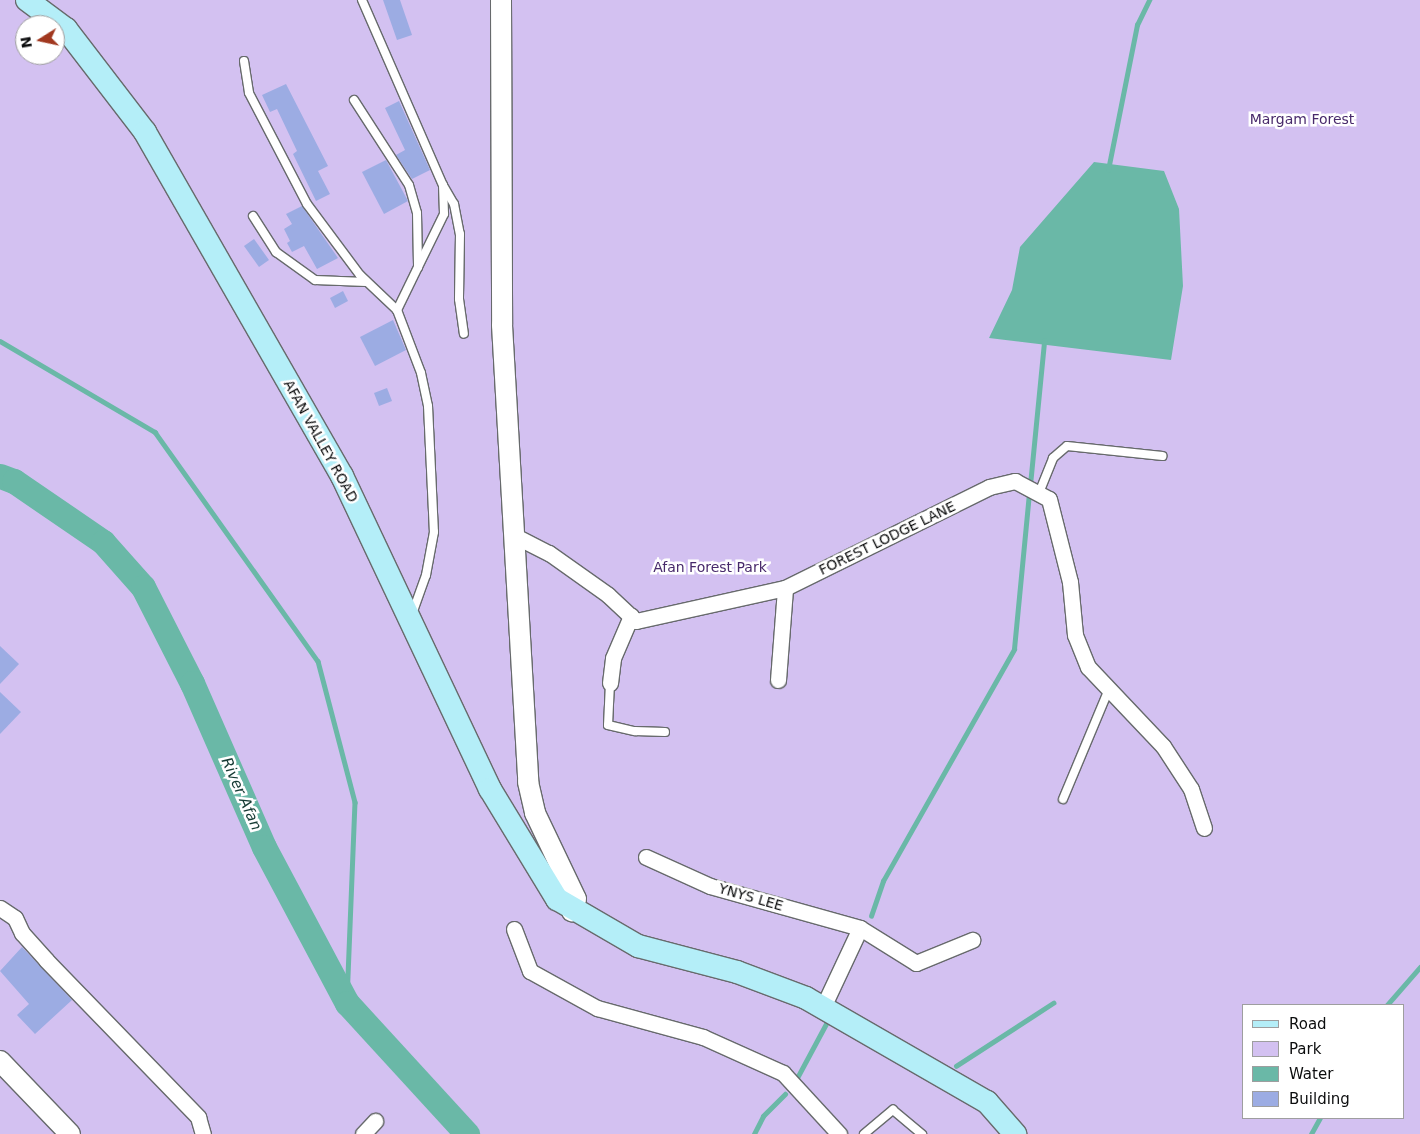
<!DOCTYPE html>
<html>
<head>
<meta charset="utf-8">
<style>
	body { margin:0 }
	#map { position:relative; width:1420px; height:1134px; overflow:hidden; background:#eaeef1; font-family:"DejaVu Sans",sans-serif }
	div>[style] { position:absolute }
	.green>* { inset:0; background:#d3c1f1 }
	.water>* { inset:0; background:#6ab8a7 }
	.stream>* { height:4.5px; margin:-2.25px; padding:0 2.25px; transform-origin:2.25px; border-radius:2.25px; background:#6ab8a7 }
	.river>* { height:25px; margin:-12.5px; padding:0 12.5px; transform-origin:12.5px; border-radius:12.5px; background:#6ab8a7 }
	.building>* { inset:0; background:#9cace3 }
	.roads { filter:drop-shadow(1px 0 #676a6c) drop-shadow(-1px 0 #676a6c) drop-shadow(0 1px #676a6c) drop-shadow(0 -1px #676a6c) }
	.service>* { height:8px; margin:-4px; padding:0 4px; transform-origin:4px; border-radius:4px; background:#fff }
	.minor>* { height:15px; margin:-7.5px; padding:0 7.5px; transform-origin:7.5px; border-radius:7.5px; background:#fff }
	.secondary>* { height:20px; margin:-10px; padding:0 10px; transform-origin:10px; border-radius:10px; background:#fff }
	.primary>* { height:22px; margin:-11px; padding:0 11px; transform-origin:11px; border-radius:11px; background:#b4eef8 }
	span { translate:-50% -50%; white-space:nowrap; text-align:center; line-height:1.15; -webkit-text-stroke:5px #fff; paint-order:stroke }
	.park-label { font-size:14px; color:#482a6b }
	.street-label { font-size:14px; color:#0c0d0e }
	.water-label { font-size:15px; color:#163b34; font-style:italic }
	.legend { position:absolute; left:1242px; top:1004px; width:162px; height:115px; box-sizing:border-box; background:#fff; border:1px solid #9e9e9f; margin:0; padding:6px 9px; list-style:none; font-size:15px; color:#0c0d0e }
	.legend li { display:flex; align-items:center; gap:10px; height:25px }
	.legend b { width:25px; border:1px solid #9e9e9f }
	.north { position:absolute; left:15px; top:15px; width:50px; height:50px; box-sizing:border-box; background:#fff; border:1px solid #9e9e9f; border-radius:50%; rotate:260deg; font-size:14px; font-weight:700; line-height:20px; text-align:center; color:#0c0d0e }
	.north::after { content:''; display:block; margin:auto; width:18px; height:22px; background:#a1381f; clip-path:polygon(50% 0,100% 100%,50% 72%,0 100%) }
</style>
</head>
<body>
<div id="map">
	<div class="green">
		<div style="clip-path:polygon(evenodd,0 0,1420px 0,1420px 1134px,0 1134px,0 0,25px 25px,55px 25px,55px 55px,25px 55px,25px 25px,0 0,1244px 1005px,1404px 1005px,1404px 1118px,1244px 1118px,1244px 1005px)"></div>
	</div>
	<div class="water">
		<div style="clip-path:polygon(1094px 162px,1164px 171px,1179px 209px,1183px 286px,1171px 360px,989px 338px,1012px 290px,1020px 247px)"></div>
	</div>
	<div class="stream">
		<div style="left:1108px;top:170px;width:148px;rotate:-78.7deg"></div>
		<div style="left:1137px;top:25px;width:28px;rotate:-64deg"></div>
		<div style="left:0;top:341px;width:180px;rotate:30.4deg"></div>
		<div style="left:155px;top:432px;width:281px;rotate:54.6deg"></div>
		<div style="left:318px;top:661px;width:146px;rotate:75.3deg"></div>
		<div style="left:355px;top:802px;width:201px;rotate:92.3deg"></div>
		<div style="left:1030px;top:485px;width:145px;rotate:-84.4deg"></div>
		<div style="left:871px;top:916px;width:37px;rotate:-71deg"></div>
		<div style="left:883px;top:881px;width:266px;rotate:-60.5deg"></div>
		<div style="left:1014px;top:649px;width:157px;rotate:-84.5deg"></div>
		<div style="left:1387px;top:1005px;width:50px;rotate:-49deg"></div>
		<div style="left:956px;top:1066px;width:116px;rotate:-33deg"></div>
		<div style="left:797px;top:1078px;width:64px;rotate:-61.8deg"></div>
		<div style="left:754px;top:1134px;width:20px;rotate:-63deg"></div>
		<div style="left:763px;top:1116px;width:31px;rotate:-45deg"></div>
		<div style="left:1311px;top:1134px;width:18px;rotate:-61deg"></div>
	</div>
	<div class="river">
		<div style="left:0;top:476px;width:15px;rotate:20deg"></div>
		<div style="left:14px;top:481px;width:108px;rotate:34.4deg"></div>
		<div style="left:103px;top:542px;width:60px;rotate:48.4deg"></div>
		<div style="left:143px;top:587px;width:108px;rotate:63deg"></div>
		<div style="left:192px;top:683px;width:179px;rotate:66.3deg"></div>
		<div style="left:264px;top:847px;width:177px;rotate:62deg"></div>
		<div style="left:347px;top:1003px;width:178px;rotate:47.5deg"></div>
	</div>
	<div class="building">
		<div style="clip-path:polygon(383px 0,400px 0,412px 35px,397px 40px)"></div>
		<div style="clip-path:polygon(286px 84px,328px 166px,318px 171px,330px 194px,316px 201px,293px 154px,297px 151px,277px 109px,270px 112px,262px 95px)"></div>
		<div style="clip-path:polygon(399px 101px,430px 170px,412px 179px,396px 155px,405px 150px,385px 108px)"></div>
		<div style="clip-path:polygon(386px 160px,408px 201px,384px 214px,362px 172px)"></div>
		<div style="clip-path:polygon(302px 206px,338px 258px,317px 269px,304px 246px,292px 252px,287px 243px,290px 241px,284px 229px,292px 224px,286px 214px)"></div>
		<div style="clip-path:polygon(254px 239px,269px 260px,259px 267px,244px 246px)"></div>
		<div style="clip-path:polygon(343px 291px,348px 301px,335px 308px,330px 298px)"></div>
		<div style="clip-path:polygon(393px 320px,406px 350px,375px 366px,360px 337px)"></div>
		<div style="clip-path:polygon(387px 388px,392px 401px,379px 406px,374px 393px)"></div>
		<div style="clip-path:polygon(0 646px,19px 664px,0 684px)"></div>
		<div style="clip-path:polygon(0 692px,21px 712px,0 734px)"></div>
		<div style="clip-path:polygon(22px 947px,72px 1000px,35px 1034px,17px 1015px,29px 1004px,0 971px)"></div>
	</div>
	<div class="roads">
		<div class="service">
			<div style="left:362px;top:0;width:202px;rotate:66.4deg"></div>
			<div style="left:443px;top:185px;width:29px;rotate:88deg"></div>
			<div style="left:444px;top:214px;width:59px;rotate:116.1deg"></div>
			<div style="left:244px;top:61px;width:32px;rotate:81deg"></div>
			<div style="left:249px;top:93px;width:125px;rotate:62.4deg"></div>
			<div style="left:307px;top:204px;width:89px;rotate:53.3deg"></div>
			<div style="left:360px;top:275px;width:51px;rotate:43.4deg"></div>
			<div style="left:397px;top:310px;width:67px;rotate:69.1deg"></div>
			<div style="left:421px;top:373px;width:34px;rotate:78deg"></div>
			<div style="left:428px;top:406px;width:126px;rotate:87.3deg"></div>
			<div style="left:434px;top:532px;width:44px;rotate:100.5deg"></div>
			<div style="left:426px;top:575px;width:41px;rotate:109.7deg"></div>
			<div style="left:354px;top:100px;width:101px;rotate:57.1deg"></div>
			<div style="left:409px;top:185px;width:29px;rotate:74deg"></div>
			<div style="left:417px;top:213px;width:54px;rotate:88.9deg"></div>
			<div style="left:418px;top:267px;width:48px;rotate:116deg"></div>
			<div style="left:444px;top:187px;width:20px;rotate:60deg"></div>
			<div style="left:454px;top:204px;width:31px;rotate:79deg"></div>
			<div style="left:460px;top:234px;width:65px;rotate:90.9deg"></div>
			<div style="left:459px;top:299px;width:35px;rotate:82deg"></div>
			<div style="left:253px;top:216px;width:43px;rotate:57.4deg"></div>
			<div style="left:276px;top:252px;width:48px;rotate:35.7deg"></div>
			<div style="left:315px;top:280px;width:51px;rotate:2.2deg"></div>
			<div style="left:1039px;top:493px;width:38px;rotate:-68deg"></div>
			<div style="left:1053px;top:458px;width:18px;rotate:-41deg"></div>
			<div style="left:1067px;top:446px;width:96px;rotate:6deg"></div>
			<div style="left:610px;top:683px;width:42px;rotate:92.7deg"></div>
			<div style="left:608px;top:725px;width:28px;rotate:13deg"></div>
			<div style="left:635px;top:731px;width:30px;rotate:2deg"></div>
			<div style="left:1063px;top:799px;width:119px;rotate:-67.3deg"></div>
			<div style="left:864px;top:1134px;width:38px;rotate:-40deg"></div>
			<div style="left:893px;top:1110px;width:38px;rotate:40deg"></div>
		</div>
		<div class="minor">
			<div style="left:517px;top:537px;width:36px;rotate:27deg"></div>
			<div style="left:549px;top:553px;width:72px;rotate:35.4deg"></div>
			<div style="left:608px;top:595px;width:38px;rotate:43deg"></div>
			<div style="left:636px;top:621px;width:153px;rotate:-12.5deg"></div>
			<div style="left:785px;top:588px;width:228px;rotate:-26.3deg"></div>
			<div style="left:989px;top:487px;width:27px;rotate:-13deg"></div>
			<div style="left:1015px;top:481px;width:38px;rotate:28deg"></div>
			<div style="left:1049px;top:499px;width:86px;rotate:75.8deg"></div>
			<div style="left:1070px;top:582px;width:53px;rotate:84.6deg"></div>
			<div style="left:1075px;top:635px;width:35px;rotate:68deg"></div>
			<div style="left:1088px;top:667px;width:109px;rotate:46.5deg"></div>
			<div style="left:1163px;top:746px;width:51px;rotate:56.9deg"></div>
			<div style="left:1191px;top:789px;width:41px;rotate:71.6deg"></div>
			<div style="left:778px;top:680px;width:92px;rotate:-85.6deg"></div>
			<div style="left:610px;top:683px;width:25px;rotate:-83deg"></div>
			<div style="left:613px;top:658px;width:46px;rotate:-66.8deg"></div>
			<div style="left:646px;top:857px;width:70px;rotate:24.4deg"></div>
			<div style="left:710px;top:886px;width:156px;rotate:15.6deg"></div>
			<div style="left:860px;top:928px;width:66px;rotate:32deg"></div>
			<div style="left:916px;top:963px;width:61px;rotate:-22.3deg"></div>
			<div style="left:0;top:908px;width:18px;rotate:34deg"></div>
			<div style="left:15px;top:918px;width:17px;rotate:65deg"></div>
			<div style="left:22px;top:933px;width:36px;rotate:48deg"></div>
			<div style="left:46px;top:960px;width:219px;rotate:45.9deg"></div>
			<div style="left:198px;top:1117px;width:18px;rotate:74deg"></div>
			<div style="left:514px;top:929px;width:45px;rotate:69.1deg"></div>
			<div style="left:530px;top:971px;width:77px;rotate:28.9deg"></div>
			<div style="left:597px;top:1008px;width:110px;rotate:15.3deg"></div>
			<div style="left:703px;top:1037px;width:88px;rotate:24.2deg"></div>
			<div style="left:783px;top:1073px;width:83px;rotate:47.4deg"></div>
			<div style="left:823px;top:1007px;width:87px;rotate:-64.9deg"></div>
			<div style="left:363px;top:1134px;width:18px;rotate:-47deg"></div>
		</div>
		<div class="secondary">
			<div style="left:501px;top:0;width:325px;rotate:89.8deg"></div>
			<div style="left:502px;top:325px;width:458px;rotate:86.7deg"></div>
			<div style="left:528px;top:782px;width:32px;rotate:77deg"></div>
			<div style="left:535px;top:813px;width:95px;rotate:64.5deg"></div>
			<div style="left:576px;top:899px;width:13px;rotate:108deg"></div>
			<div style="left:0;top:1061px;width:101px;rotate:46.2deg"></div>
		</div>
		<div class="primary">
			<div style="left:27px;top:0;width:49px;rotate:36.6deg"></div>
			<div style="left:66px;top:29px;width:130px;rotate:52.5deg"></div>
			<div style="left:145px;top:132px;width:396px;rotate:60.2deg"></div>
			<div style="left:342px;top:476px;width:346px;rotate:64.7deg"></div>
			<div style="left:490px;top:789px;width:129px;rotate:58.7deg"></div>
			<div style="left:557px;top:899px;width:94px;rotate:30.1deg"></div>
			<div style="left:638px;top:946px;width:102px;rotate:14.7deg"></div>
			<div style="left:737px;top:972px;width:74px;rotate:20.6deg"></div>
			<div style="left:806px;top:998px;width:209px;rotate:29.9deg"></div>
			<div style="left:987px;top:1102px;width:43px;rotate:48.8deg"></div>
		</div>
	</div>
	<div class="park-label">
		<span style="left:1302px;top:119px">Margam Forest</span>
		<span style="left:710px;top:567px">Afan Forest Park</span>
	</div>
	<div class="street-label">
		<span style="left:321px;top:441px;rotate:61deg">AFAN VALLEY ROAD</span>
		<span style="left:887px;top:538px;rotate:-26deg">FOREST LODGE LANE</span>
		<span style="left:751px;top:897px;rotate:16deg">YNYS LEE</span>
	</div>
	<div class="water-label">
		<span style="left:241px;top:794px;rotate:66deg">River Afan</span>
	</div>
	<ul class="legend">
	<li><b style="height:6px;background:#b4eef8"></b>Road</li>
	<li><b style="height:14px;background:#d3c1f1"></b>Park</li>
	<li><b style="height:14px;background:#6ab8a7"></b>Water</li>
	<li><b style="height:14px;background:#9cace3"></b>Building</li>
	</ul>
	<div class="north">N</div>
</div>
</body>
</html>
